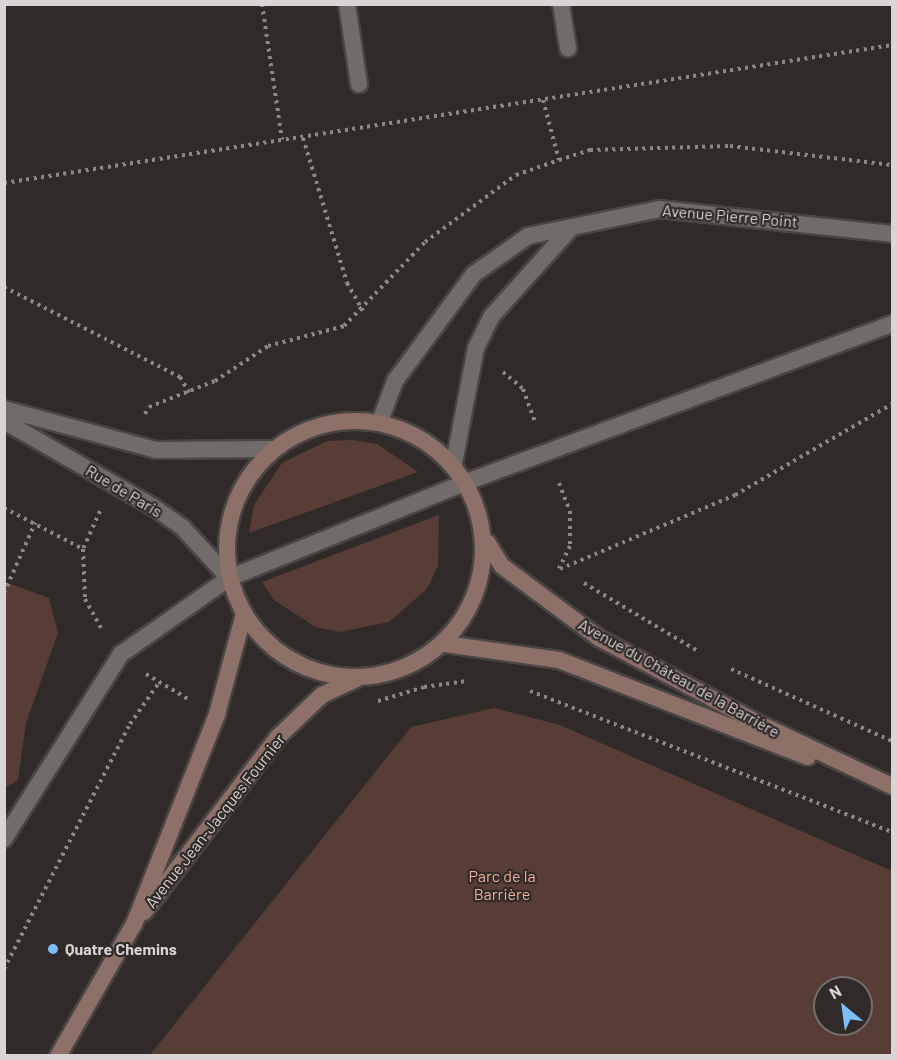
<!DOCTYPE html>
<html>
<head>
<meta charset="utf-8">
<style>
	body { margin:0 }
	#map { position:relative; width:897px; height:1060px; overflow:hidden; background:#302a29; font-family:Barlow,sans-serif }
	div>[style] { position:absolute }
	.green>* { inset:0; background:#583d36 }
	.path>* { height:4px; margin-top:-2px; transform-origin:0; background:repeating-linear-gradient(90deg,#8d8887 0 3px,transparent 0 7.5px) }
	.roads { filter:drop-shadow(2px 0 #4a4544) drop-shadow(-2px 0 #4a4544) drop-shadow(0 2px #4a4544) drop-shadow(0 -2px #4a4544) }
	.service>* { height:16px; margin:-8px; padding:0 8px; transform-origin:8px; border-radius:8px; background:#716b69 }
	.tertiary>* { height:16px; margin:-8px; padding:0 8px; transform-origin:8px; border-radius:8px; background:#716b69 }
	.secondary>* { height:16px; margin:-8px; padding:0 8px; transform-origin:8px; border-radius:8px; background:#8d7169 }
	.secondary>.ring { margin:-8px; padding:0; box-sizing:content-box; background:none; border:16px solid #8d7169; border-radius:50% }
	.dots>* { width:16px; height:16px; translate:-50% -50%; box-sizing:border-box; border:3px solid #302a29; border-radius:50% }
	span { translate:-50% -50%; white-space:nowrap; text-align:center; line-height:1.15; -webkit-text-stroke:4.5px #302a29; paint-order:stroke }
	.street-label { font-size:16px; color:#d9d5d4 }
	.park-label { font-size:16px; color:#efad9a }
	.poi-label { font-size:16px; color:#d9d5d4; font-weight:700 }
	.left { translate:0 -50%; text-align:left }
	.frame { position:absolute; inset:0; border:6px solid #d9d5d4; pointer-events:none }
	.north { position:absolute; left:813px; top:976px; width:60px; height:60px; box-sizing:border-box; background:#302a29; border:2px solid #746e6d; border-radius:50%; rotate:331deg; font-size:16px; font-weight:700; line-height:24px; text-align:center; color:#d9d5d4 }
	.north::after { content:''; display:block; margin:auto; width:21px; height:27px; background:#7fbdfa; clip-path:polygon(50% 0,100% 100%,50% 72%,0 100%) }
</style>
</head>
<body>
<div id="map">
	<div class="green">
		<div style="clip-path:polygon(352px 440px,377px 444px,418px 472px,249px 533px,254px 505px,282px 463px,327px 441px)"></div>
		<div style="clip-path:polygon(439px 515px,438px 566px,427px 589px,389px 622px,340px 632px,315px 627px,274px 600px,262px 582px)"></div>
		<div style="clip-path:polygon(5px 582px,49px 598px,58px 633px,26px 723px,18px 780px,5px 788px)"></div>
		<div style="clip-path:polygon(evenodd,494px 708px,560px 725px,892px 871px,892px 1055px,150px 1055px,411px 727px,494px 708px,825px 988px,861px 988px,861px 1024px,825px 1024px,825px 988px)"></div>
	</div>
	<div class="path">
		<div style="left:262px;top:4px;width:137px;rotate:81.6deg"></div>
		<div style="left:543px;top:100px;width:62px;rotate:75.1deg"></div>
		<div style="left:303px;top:138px;width:152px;rotate:73.1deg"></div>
		<div style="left:347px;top:283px;width:32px;rotate:60deg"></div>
		<div style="left:4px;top:183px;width:899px;rotate:-8.83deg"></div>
		<div style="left:4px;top:287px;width:198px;rotate:27.1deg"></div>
		<div style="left:180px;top:377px;width:20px;rotate:60deg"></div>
		<div style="left:503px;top:372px;width:26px;rotate:40deg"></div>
		<div style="left:523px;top:389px;width:35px;rotate:70deg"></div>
		<div style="left:145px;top:414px;width:8px;rotate:-60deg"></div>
		<div style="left:149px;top:407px;width:71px;rotate:-21.5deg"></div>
		<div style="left:215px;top:381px;width:64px;rotate:-33.4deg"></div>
		<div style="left:268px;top:346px;width:79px;rotate:-14.7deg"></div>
		<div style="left:344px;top:326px;width:117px;rotate:-46deg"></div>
		<div style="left:425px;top:242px;width:113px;rotate:-36.4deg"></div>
		<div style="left:516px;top:175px;width:46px;rotate:-19.2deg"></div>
		<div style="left:559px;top:160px;width:33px;rotate:-18deg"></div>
		<div style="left:590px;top:150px;width:140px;rotate:-1.6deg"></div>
		<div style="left:730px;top:146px;width:163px;rotate:6.7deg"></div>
		<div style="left:559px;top:483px;width:30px;rotate:69deg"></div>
		<div style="left:570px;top:511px;width:35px;rotate:90deg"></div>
		<div style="left:570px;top:546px;width:25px;rotate:116deg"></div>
		<div style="left:4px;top:508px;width:89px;rotate:27.4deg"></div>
		<div style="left:100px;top:511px;width:42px;rotate:114.1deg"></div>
		<div style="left:83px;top:549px;width:50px;rotate:87.7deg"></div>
		<div style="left:85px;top:599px;width:33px;rotate:61deg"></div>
		<div style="left:560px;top:569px;width:190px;rotate:-22.9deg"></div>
		<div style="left:735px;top:495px;width:181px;rotate:-30.1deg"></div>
		<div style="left:584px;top:583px;width:131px;rotate:30.9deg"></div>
		<div style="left:4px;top:593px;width:77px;rotate:-66.1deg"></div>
		<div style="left:731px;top:669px;width:176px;rotate:24.1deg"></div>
		<div style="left:146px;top:674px;width:49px;rotate:30.8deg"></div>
		<div style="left:530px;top:691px;width:388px;rotate:21.3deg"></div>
		<div style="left:378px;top:701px;width:48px;rotate:-16.9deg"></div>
		<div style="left:424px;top:687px;width:43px;rotate:-7.9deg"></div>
		<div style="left:4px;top:969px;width:276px;rotate:-62.8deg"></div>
		<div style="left:130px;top:724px;width:49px;rotate:-55deg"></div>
	</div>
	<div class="roads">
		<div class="service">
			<div style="left:347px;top:4px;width:81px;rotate:81.5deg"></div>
			<div style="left:561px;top:4px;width:45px;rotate:81deg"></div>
			<div style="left:4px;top:839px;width:219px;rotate:-57.7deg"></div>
			<div style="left:121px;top:654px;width:132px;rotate:-35.1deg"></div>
			<div style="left:229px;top:578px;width:253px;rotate:-22deg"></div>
			<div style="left:464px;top:483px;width:457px;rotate:-20.4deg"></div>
		</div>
		<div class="tertiary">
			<div style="left:4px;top:409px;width:157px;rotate:15.1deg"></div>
			<div style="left:156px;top:450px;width:116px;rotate:-0.5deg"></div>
			<div style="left:4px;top:421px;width:171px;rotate:29.9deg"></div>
			<div style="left:152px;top:506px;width:38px;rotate:35deg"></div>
			<div style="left:183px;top:528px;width:68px;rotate:47.4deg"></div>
			<div style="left:380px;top:421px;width:43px;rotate:-69.4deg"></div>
			<div style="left:395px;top:381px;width:133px;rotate:-53.6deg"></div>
			<div style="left:474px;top:274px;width:66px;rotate:-35.1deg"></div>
			<div style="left:528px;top:236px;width:134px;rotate:-11.6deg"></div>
			<div style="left:659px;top:209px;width:234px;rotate:6.1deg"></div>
			<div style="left:454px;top:463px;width:117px;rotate:-79.2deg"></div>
			<div style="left:476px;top:348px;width:34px;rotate:-64deg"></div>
			<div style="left:491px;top:317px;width:118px;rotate:-48.1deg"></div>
		</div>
		<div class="secondary">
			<div class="ring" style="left:227px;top:421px;width:240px;height:240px"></div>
			<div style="left:487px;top:542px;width:28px;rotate:58deg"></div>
			<div style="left:502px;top:566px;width:121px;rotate:36.6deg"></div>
			<div style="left:599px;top:638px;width:183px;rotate:28.1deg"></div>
			<div style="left:760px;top:724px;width:146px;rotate:25.2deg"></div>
			<div style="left:445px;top:644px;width:115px;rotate:8deg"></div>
			<div style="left:559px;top:660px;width:267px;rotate:21.3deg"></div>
			<div style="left:144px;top:912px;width:220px;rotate:-52.6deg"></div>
			<div style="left:278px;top:737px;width:61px;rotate:-43.7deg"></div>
			<div style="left:322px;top:695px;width:38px;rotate:-25deg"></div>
			<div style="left:58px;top:1056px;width:152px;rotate:-60.1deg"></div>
			<div style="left:134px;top:924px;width:226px;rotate:-68.4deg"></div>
			<div style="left:217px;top:714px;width:104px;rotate:-74.9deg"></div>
		</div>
	</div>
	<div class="dots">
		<div style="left:53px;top:949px;background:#7fbdfa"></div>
	</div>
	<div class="street-label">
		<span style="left:730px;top:216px;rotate:5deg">Avenue Pierre Point</span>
		<span style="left:124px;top:491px;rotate:31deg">Rue de Paris</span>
		<span style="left:679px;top:678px;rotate:29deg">Avenue du Château de la Barrière</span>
		<span style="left:215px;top:821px;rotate:-52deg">Avenue Jean-Jacques Fournier</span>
	</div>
	<div class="park-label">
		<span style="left:502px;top:885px">Parc de la<br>Barrière</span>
	</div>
	<div class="poi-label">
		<span class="left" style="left:65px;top:949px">Quatre Chemins</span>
	</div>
	<div class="frame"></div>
	<div class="north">N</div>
</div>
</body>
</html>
